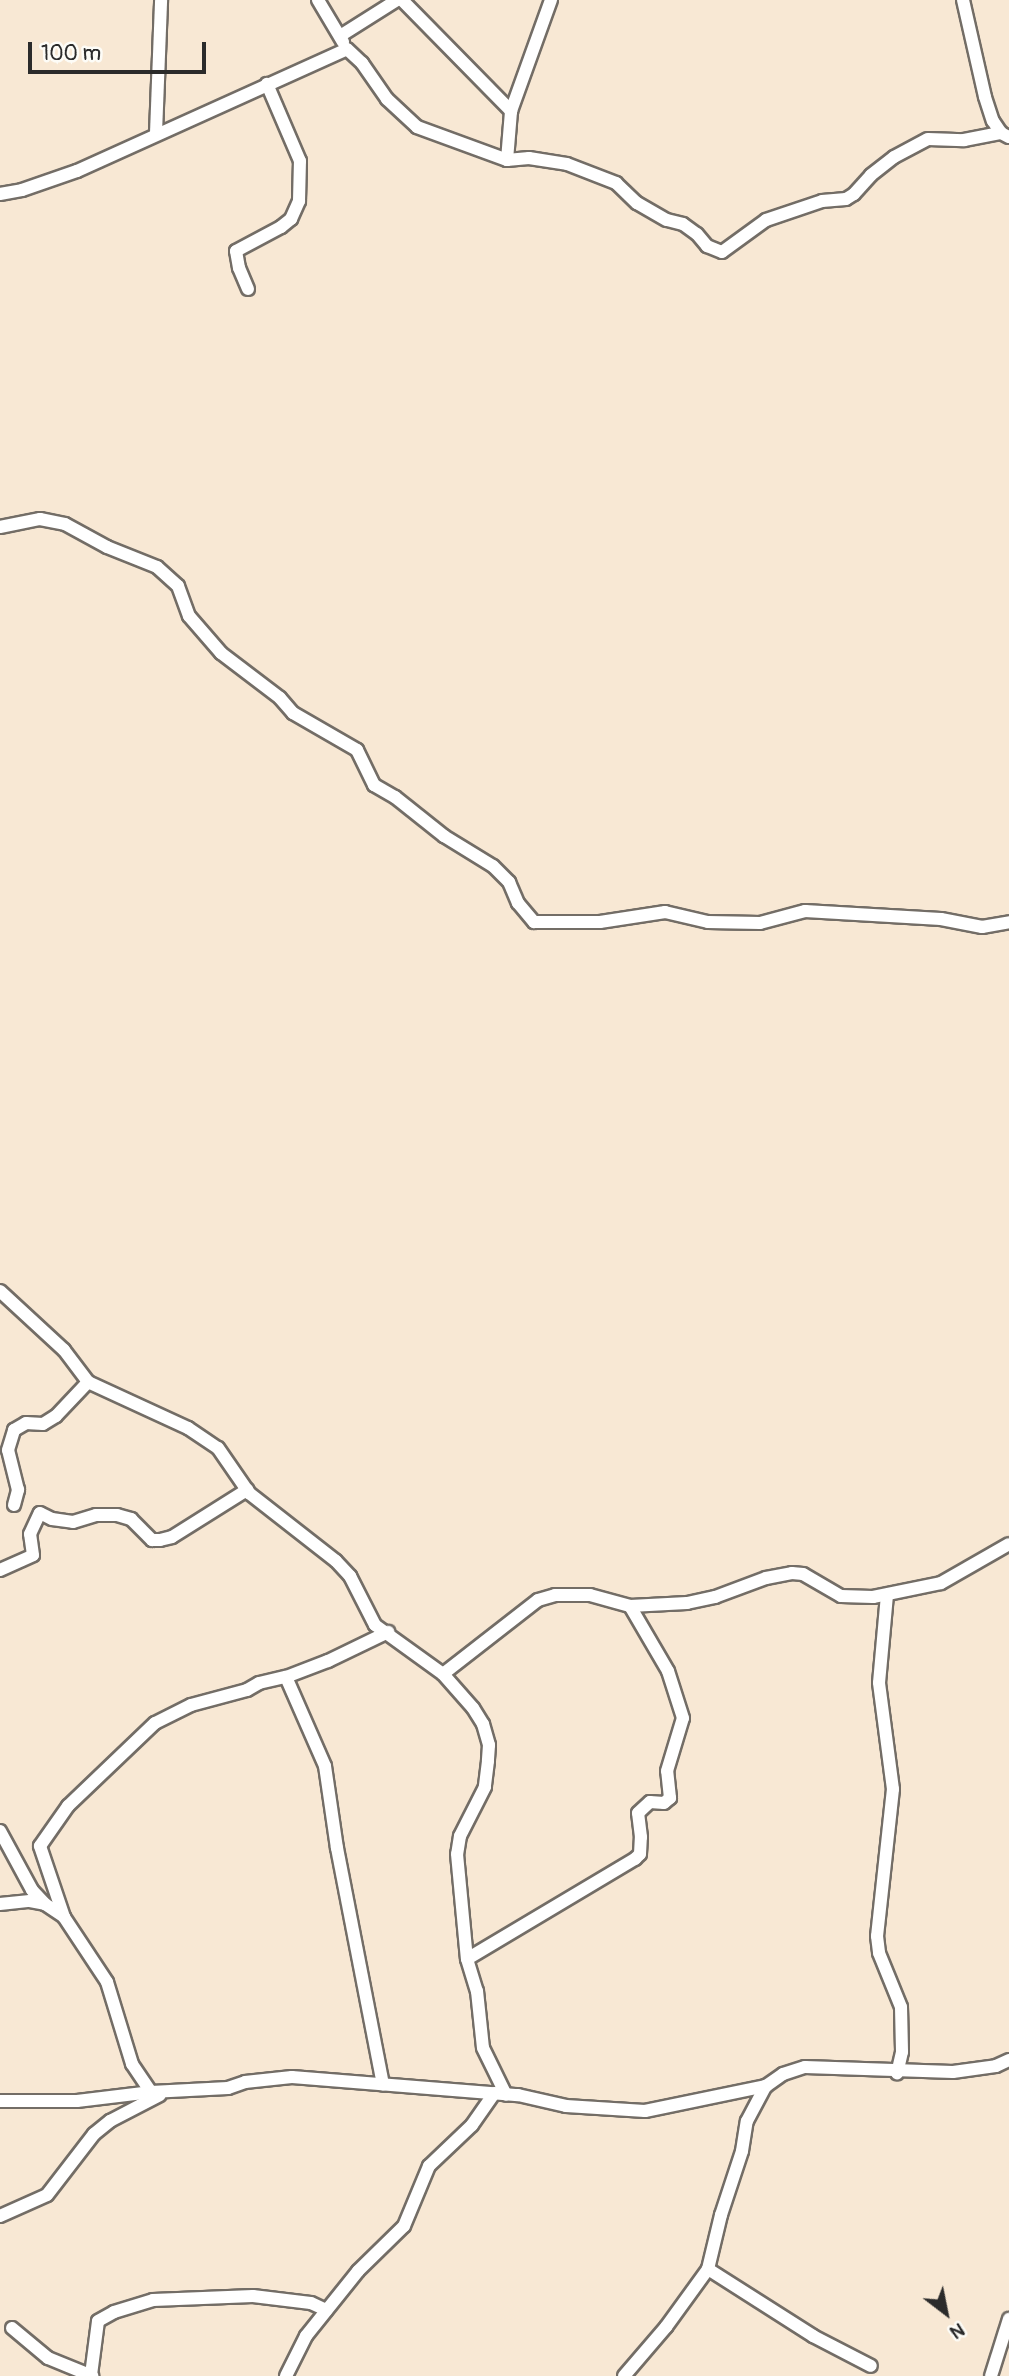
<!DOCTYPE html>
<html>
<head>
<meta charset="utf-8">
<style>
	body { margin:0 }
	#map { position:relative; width:1009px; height:2376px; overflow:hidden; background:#f8e8d4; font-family:Pangolin,sans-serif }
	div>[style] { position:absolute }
	.roads { filter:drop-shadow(2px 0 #736d66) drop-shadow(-2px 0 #736d66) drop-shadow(0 2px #736d66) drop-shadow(0 -2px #736d66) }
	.street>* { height:12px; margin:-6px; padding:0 6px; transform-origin:6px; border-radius:6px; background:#fff }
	span { translate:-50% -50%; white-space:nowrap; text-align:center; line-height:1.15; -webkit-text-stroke:7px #fdfcf7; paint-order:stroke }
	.north { position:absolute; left:911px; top:2278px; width:70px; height:70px; -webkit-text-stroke:5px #fdfcf7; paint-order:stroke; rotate:148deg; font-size:19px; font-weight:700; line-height:28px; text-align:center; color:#2b2b2b }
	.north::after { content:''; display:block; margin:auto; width:24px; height:32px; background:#2b2b2b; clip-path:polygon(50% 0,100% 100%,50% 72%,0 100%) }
	.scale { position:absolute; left:28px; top:42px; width:178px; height:32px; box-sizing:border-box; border:4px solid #2b2b2b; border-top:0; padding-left:9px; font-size:21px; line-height:24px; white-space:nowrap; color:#2b2b2b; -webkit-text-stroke:5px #fdfcf7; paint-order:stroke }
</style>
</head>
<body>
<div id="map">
	<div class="roads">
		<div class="street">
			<div style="left:318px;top:0;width:49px;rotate:59.2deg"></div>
			<div style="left:402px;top:0;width:156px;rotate:45.5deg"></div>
			<div style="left:963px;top:0;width:99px;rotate:77.2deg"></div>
			<div style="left:985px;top:97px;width:25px;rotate:72deg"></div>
			<div style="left:993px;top:121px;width:14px;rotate:56deg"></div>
			<div style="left:1001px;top:133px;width:9px;rotate:27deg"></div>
			<div style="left:340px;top:36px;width:67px;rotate:-32.3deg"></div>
			<div style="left:156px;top:133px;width:133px;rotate:-87.8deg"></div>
			<div style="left:507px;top:160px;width:49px;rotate:-85.3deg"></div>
			<div style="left:511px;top:111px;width:118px;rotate:-70.2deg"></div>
			<div style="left:0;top:194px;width:22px;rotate:-10deg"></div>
			<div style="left:22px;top:190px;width:58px;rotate:-19.1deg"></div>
			<div style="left:77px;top:171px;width:296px;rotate:-24.3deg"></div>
			<div style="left:347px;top:49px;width:21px;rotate:43deg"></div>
			<div style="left:362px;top:63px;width:44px;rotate:55.2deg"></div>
			<div style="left:387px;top:99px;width:41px;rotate:43deg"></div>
			<div style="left:417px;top:127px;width:96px;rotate:20.1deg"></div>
			<div style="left:507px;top:160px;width:22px;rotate:-5deg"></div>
			<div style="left:529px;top:158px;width:38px;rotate:9deg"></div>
			<div style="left:567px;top:164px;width:53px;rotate:21.2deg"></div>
			<div style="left:616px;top:183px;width:29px;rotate:44deg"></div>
			<div style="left:637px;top:203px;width:34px;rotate:30deg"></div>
			<div style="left:667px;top:220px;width:16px;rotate:14deg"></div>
			<div style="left:683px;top:224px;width:17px;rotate:36deg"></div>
			<div style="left:697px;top:234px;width:16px;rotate:50deg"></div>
			<div style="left:707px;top:246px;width:16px;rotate:22deg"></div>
			<div style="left:722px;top:252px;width:54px;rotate:-36deg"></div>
			<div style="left:766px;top:220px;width:59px;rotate:-18.7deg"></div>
			<div style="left:822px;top:201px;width:24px;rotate:-5deg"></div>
			<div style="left:846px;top:199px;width:9px;rotate:-32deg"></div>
			<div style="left:854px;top:194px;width:25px;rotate:-48deg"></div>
			<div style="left:871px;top:175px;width:29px;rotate:-38deg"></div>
			<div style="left:894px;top:157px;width:38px;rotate:-28deg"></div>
			<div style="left:928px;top:139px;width:36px;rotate:2deg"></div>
			<div style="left:964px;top:140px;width:38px;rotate:-11deg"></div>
			<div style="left:248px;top:289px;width:23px;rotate:-113deg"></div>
			<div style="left:239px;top:268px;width:17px;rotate:-100deg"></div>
			<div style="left:236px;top:251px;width:51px;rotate:-28.1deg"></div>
			<div style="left:281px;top:227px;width:13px;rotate:-39deg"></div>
			<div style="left:291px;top:219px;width:20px;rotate:-66deg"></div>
			<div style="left:299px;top:201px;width:40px;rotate:-88.6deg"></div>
			<div style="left:300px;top:161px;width:84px;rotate:-113.2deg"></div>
			<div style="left:0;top:527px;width:41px;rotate:-11.3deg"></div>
			<div style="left:40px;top:519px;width:25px;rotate:11deg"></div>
			<div style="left:65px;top:524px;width:48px;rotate:28.7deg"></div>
			<div style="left:107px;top:547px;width:54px;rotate:21.8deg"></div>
			<div style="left:157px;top:567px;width:28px;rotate:42deg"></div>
			<div style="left:178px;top:586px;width:32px;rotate:70deg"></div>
			<div style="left:189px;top:616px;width:49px;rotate:49.1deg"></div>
			<div style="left:221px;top:653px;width:74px;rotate:37.3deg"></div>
			<div style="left:280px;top:698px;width:20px;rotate:49deg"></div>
			<div style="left:293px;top:713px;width:74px;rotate:30deg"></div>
			<div style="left:357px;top:750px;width:39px;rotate:64deg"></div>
			<div style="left:374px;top:785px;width:24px;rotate:30deg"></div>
			<div style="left:395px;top:797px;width:63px;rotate:38.5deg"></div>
			<div style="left:444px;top:836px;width:57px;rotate:31.5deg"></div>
			<div style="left:493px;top:866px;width:23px;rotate:45deg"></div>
			<div style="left:509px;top:882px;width:23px;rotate:67deg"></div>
			<div style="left:518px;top:903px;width:25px;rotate:50deg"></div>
			<div style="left:534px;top:922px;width:66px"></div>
			<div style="left:600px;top:922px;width:66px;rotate:-8.7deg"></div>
			<div style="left:665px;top:912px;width:44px;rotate:13.1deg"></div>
			<div style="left:708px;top:922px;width:52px;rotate:1.1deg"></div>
			<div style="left:760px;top:923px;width:47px;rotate:-14.9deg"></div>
			<div style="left:805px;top:911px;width:136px;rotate:3.4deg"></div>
			<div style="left:941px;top:919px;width:42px;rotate:11deg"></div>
			<div style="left:982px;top:927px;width:27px;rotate:-10deg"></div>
			<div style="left:0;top:1291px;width:87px;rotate:42.7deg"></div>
			<div style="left:64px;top:1350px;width:40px;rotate:53deg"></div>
			<div style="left:88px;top:1382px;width:110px;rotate:24.7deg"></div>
			<div style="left:188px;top:1428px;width:36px;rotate:34deg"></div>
			<div style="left:218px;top:1448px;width:55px;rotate:55.4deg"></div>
			<div style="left:249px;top:1493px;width:110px;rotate:38deg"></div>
			<div style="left:336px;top:1561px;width:21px;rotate:47deg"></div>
			<div style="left:350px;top:1576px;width:55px;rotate:63deg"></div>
			<div style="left:375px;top:1625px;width:84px;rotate:35.8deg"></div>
			<div style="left:443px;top:1674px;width:45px;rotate:48.6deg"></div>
			<div style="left:473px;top:1708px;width:19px;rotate:58deg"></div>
			<div style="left:483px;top:1724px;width:22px;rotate:74deg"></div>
			<div style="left:489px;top:1745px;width:16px;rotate:94deg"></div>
			<div style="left:488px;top:1761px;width:26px;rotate:97deg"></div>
			<div style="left:485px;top:1787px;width:55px;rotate:117deg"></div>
			<div style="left:460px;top:1836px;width:18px;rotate:99deg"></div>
			<div style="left:457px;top:1854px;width:105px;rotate:84.6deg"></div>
			<div style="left:467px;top:1959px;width:34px;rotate:73deg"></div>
			<div style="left:477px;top:1991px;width:57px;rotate:84deg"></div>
			<div style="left:483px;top:2048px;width:52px;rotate:63.9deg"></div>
			<div style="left:14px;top:1505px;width:16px;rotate:-75deg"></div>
			<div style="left:18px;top:1490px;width:41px;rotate:-104deg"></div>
			<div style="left:8px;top:1450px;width:21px;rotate:-73deg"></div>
			<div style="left:14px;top:1430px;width:14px;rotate:-30deg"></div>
			<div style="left:26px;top:1423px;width:17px;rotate:3deg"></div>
			<div style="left:43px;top:1424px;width:15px;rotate:-32deg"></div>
			<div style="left:56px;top:1416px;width:47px;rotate:-46.7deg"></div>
			<div style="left:0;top:1570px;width:36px;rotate:-24deg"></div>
			<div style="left:33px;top:1555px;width:21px;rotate:-98deg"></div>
			<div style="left:30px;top:1534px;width:23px;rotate:-65deg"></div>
			<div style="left:40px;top:1513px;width:13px;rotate:27deg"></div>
			<div style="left:52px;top:1519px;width:21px;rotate:8deg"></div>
			<div style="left:73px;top:1522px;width:24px;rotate:-17deg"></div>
			<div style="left:96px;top:1515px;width:21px"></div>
			<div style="left:117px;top:1515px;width:15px;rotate:16deg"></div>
			<div style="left:131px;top:1519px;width:30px;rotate:45deg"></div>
			<div style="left:152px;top:1540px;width:8px"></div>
			<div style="left:160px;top:1540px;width:12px;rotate:-14deg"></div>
			<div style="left:172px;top:1537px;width:89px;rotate:-32.1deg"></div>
			<div style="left:887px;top:1595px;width:88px;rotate:95.2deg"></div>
			<div style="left:879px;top:1683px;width:107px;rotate:82.5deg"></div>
			<div style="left:893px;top:1789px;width:148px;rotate:96.2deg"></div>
			<div style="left:877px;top:1936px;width:17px;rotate:83deg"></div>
			<div style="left:879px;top:1953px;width:58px;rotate:67.8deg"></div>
			<div style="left:901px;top:2007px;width:45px;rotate:88.7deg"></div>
			<div style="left:902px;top:2052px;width:22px;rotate:103deg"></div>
			<div style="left:443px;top:1674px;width:120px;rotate:-37.9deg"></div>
			<div style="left:538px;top:1600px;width:18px;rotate:-16deg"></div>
			<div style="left:555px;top:1595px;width:35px"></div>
			<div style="left:590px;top:1595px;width:41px;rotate:15.4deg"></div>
			<div style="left:630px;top:1606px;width:57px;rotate:-3deg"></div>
			<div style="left:687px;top:1603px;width:29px;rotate:-12deg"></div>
			<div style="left:715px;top:1597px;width:54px;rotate:-20.4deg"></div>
			<div style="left:766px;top:1578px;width:26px;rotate:-11deg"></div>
			<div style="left:792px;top:1573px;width:11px;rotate:5deg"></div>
			<div style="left:803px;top:1574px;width:44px;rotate:30.1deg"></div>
			<div style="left:841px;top:1596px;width:32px;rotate:2deg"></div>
			<div style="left:873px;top:1597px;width:69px;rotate:-11.6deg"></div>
			<div style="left:941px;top:1583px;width:78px;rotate:-29.8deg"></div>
			<div style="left:286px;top:1677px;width:97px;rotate:66.3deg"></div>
			<div style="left:325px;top:1766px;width:83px;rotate:81.7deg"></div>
			<div style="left:337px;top:1848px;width:241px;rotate:79deg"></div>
			<div style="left:0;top:1831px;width:67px;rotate:61.5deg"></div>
			<div style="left:32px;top:1890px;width:19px;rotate:47deg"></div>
			<div style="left:45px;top:1904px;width:23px;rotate:34deg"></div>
			<div style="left:64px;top:1917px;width:78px;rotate:56.5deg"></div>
			<div style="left:107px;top:1982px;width:86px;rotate:73deg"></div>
			<div style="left:132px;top:2064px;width:34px;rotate:56deg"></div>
			<div style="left:151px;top:2092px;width:77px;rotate:-3deg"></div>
			<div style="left:228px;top:2088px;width:18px;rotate:-19deg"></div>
			<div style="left:245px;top:2082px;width:47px;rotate:-6.1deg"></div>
			<div style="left:292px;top:2077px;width:227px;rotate:4.6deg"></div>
			<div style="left:518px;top:2095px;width:49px;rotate:12.9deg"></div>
			<div style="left:566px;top:2106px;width:79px;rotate:3.6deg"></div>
			<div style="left:645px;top:2111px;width:124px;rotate:-11.7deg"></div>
			<div style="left:0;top:1904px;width:30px;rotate:-6deg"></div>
			<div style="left:30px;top:1901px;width:15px;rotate:11deg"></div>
			<div style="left:64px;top:1917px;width:75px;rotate:-108.7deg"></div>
			<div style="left:40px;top:1846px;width:49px;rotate:-55deg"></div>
			<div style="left:68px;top:1806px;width:120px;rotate:-43.7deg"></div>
			<div style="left:155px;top:1723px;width:40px;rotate:-26.6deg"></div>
			<div style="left:191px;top:1705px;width:58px;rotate:-15deg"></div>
			<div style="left:247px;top:1690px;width:14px;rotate:-30deg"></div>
			<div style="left:259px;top:1683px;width:28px;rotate:-13deg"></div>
			<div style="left:286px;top:1677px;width:45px;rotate:-20.9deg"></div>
			<div style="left:328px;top:1661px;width:67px;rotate:-25.8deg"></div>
			<div style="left:467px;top:1959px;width:196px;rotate:-30.8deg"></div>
			<div style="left:635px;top:1859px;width:7px;rotate:-45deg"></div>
			<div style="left:640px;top:1854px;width:17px;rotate:-87deg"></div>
			<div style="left:641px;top:1837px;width:24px;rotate:-97deg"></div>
			<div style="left:638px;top:1813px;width:16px;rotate:-43deg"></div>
			<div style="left:650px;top:1802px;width:14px;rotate:4deg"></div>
			<div style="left:664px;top:1803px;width:8px;rotate:-40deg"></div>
			<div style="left:670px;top:1798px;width:27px;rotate:-96deg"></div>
			<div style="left:667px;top:1771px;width:55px;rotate:-73.2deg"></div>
			<div style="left:683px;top:1718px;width:49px;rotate:-107.7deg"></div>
			<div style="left:668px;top:1671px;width:75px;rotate:-120.3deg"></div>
			<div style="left:0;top:2101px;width:77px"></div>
			<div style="left:77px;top:2101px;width:75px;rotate:-6.9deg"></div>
			<div style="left:0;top:2216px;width:51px;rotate:-24.1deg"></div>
			<div style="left:47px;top:2195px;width:77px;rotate:-52.4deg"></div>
			<div style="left:94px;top:2134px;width:21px;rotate:-39deg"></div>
			<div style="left:110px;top:2121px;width:56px;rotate:-27.5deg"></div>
			<div style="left:708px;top:2269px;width:125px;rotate:32.5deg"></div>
			<div style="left:813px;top:2336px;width:65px;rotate:27.3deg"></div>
			<div style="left:12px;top:2328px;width:47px;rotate:39.8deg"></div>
			<div style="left:48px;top:2358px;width:48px;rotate:22.2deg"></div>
			<div style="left:91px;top:2375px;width:54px;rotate:-82.6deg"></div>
			<div style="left:98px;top:2321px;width:18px;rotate:-29deg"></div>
			<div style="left:114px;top:2312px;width:41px;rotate:-17.1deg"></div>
			<div style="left:153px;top:2300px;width:100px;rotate:-2.3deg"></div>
			<div style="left:253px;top:2296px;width:58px;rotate:6.9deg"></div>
			<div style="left:311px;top:2303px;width:17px;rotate:25deg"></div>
			<div style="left:286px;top:2376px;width:45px;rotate:-63.4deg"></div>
			<div style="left:306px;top:2336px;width:83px;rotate:-51.3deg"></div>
			<div style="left:358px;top:2271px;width:64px;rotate:-44.4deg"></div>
			<div style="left:404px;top:2226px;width:65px;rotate:-67.4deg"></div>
			<div style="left:429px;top:2166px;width:59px;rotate:-43.6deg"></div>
			<div style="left:472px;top:2125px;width:39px;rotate:-55deg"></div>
			<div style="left:624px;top:2376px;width:65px;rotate:-49.4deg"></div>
			<div style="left:666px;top:2327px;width:72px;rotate:-54.1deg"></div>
			<div style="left:708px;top:2269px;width:56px;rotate:-76.5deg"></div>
			<div style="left:721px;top:2215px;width:67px;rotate:-71.8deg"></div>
			<div style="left:742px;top:2151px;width:30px;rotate:-81deg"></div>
			<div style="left:747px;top:2121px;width:40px;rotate:-62deg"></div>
			<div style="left:766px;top:2086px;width:21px;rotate:-35deg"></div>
			<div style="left:783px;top:2074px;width:23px;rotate:-18deg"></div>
			<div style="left:805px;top:2067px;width:148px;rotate:1.9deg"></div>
			<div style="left:953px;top:2072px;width:43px;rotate:-7.9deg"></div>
			<div style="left:996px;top:2066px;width:14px;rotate:-25deg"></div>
			<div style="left:991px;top:2376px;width:60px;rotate:-72.5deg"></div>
		</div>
	</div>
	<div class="north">N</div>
	<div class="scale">100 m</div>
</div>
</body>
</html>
